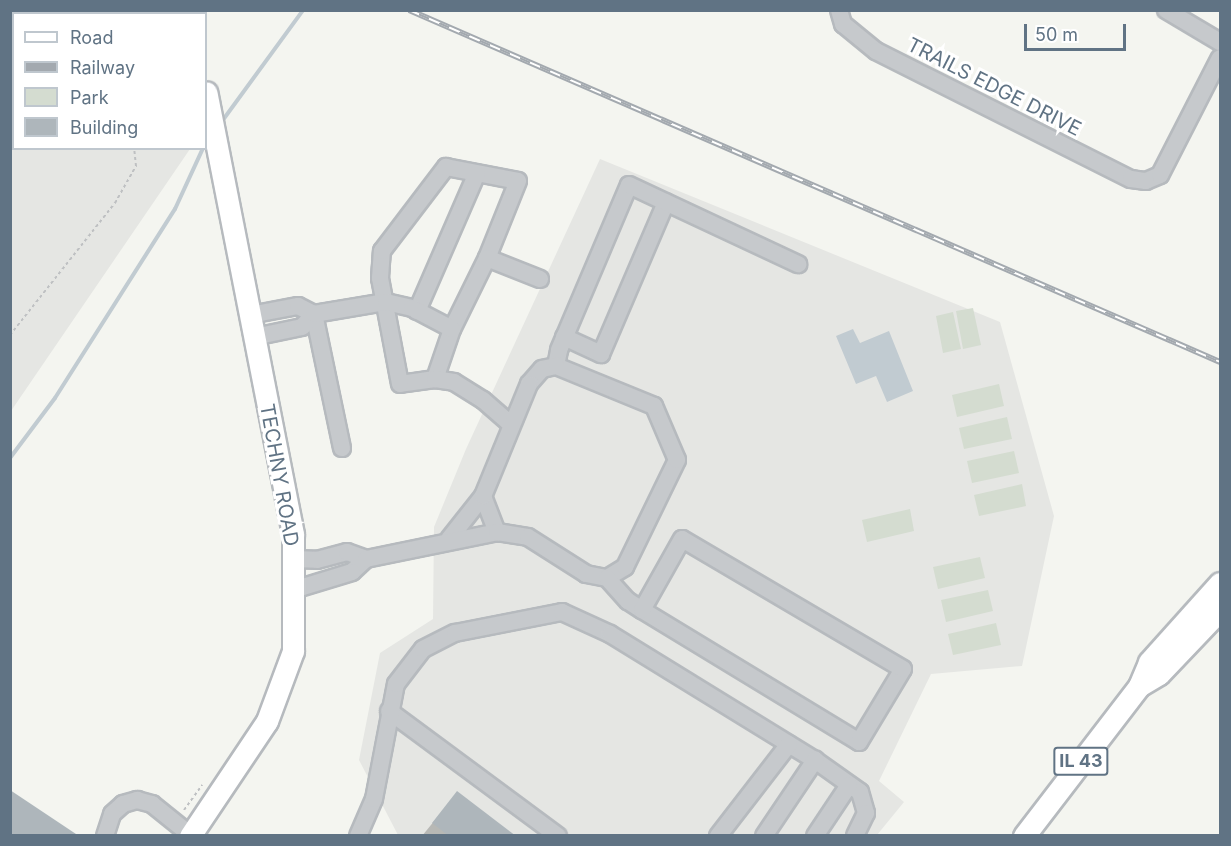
<!DOCTYPE html>
<html>
<head>
<meta charset="utf-8">
<style>
	body { margin:0 }
	#map { position:relative; width:1231px; height:846px; overflow:hidden; background:#f4f5f0; font-family:Inter,sans-serif }
	div>[style] { position:absolute }
	.built>* { inset:0; background:#e5e6e3 }
	.green>* { inset:0; background:#d4dcd0 }
	.water>* { inset:0; background:#c1cbd1 }
	.shadow>* { inset:0; background:#0003 }
	.stream>* { height:4px; margin:-2px; padding:0 2px; transform-origin:2px; border-radius:2px; background:#c1cbd1 }
	.building>* { inset:0; background:#aeb6bb }
	.path>* { height:2px; margin-top:-1px; transform-origin:0; background:repeating-linear-gradient(90deg,#bec0c2 0 3px,transparent 0 6px) }
	.roads { filter:drop-shadow(2px 0 #b6babe) drop-shadow(-2px 0 #b6babe) drop-shadow(0 2px #b6babe) drop-shadow(0 -2px #b6babe) }
	.minor>* { height:16px; margin:-8px; padding:0 8px; transform-origin:8px; border-radius:8px; background:#c6c9cc }
	.major>* { height:21px; margin:-10.5px; padding:0 10.5px; transform-origin:10.5px; border-radius:10.5px; background:#fff }
	.rail>* { height:6px; margin-top:-3px; transform-origin:0; background:repeating-linear-gradient(90deg,#fff 0 11px,#a3a9af 0 22px); box-sizing:border-box; border-block:2px solid #a3a9af }
	span { translate:-50% -50%; white-space:nowrap; text-align:center; line-height:1.15; -webkit-text-stroke:6px #fff; paint-order:stroke }
	.shield-label span { padding:2px 4px; background:#fff; border:2px solid; border-radius:4px; -webkit-text-stroke-width:0 }
	.shield-label { font-size:18px; color:#607384; font-weight:700 }
	.street-label { font-size:20px; color:#607384 }
	.frame { position:absolute; inset:0; border:12px solid #607384; pointer-events:none }
	.legend { position:absolute; left:12px; top:12px; width:195px; height:138px; box-sizing:border-box; background:#fff; border:2px solid #bfc7ce; margin:0; padding:8px 10px; list-style:none; font-size:18px; color:#607384 }
	.legend li { display:flex; align-items:center; gap:12px; height:30px }
	.legend b { width:30px; border:2px solid #bfc7ce }
	.scale { position:absolute; left:1024px; top:24px; width:102px; height:27px; box-sizing:border-box; border:3px solid #607384; border-top:0; padding-left:8px; font-size:18px; line-height:21px; white-space:nowrap; color:#607384; -webkit-text-stroke:4px #fff; paint-order:stroke }
</style>
</head>
<body>
<div id="map">
	<div class="built">
		<div style="clip-path:polygon(11px 10px,175px 13px,14px 14px,14px 148px,190px 149px,11px 411px)"></div>
		<div style="clip-path:polygon(600px 159px,1000px 322px,1054px 516px,1022px 666px,931px 674px,879px 781px,904px 802px,877px 835px,398px 835px,359px 760px,380px 653px,433px 619px,434px 527px,466px 449px)"></div>
	</div>
	<div class="green">
		<div style="clip-path:polygon(973px 308px,981px 345px,963px 349px,956px 311px)"></div>
		<div style="clip-path:polygon(953px 312px,961px 349px,943px 353px,936px 316px)"></div>
		<div style="clip-path:polygon(999px 384px,1004px 406px,957px 417px,952px 395px)"></div>
		<div style="clip-path:polygon(1007px 417px,1012px 439px,964px 449px,959px 428px)"></div>
		<div style="clip-path:polygon(1014px 451px,1019px 473px,972px 483px,967px 461px)"></div>
		<div style="clip-path:polygon(1022px 484px,1026px 506px,979px 516px,974px 495px)"></div>
		<div style="clip-path:polygon(910px 509px,914px 531px,867px 542px,862px 520px)"></div>
		<div style="clip-path:polygon(980px 557px,985px 578px,938px 589px,933px 567px)"></div>
		<div style="clip-path:polygon(988px 590px,993px 611px,946px 622px,941px 600px)"></div>
		<div style="clip-path:polygon(996px 623px,1001px 645px,953px 655px,948px 634px)"></div>
	</div>
	<div class="water">
		<div style="clip-path:polygon(853px 329px,860px 343px,889px 331px,913px 391px,887px 402px,876px 376px,856px 384px,836px 336px)"></div>
	</div>
	<div class="shadow">
		<div style="clip-path:polygon(457px 793px,513px 836px,422px 836px)"></div>
	</div>
	<div class="stream">
		<div style="left:220px;top:124px;width:141px;rotate:-53.9deg"></div>
		<div style="left:10px;top:458px;width:75px;rotate:-53.1deg"></div>
		<div style="left:55px;top:398px;width:224px;rotate:-57.6deg"></div>
		<div style="left:175px;top:209px;width:67px;rotate:-65.3deg"></div>
	</div>
	<div class="building">
		<div style="clip-path:polygon(10px 790px,79px 836px,10px 836px)"></div>
		<div style="clip-path:polygon(457px 791px,516px 836px,449px 836px,432px 823px)"></div>
	</div>
	<div class="path">
		<div style="left:109px;top:10px;width:4px;rotate:63deg"></div>
		<div style="left:10px;top:335px;width:169px;rotate:-51.5deg"></div>
		<div style="left:115px;top:203px;width:43px;rotate:-60.4deg"></div>
		<div style="left:136px;top:166px;width:18px;rotate:-96deg"></div>
		<div style="left:184px;top:810px;width:31px;rotate:-54deg"></div>
	</div>
	<div class="roads">
		<div class="minor">
			<div style="left:839px;top:10px;width:15px;rotate:74deg"></div>
			<div style="left:843px;top:24px;width:43px;rotate:39.3deg"></div>
			<div style="left:876px;top:51px;width:285px;rotate:26.7deg"></div>
			<div style="left:1131px;top:179px;width:15px;rotate:8deg"></div>
			<div style="left:1146px;top:181px;width:15px;rotate:-23deg"></div>
			<div style="left:1160px;top:175px;width:131px;rotate:-62.9deg"></div>
			<div style="left:1166px;top:10px;width:63px;rotate:30.7deg"></div>
			<div style="left:487px;top:258px;width:79px;rotate:116.2deg"></div>
			<div style="left:452px;top:329px;width:53px;rotate:108.8deg"></div>
			<div style="left:435px;top:379px;width:35px;rotate:172deg"></div>
			<div style="left:400px;top:384px;width:108px;rotate:-100.7deg"></div>
			<div style="left:380px;top:278px;width:27px;rotate:-86deg"></div>
			<div style="left:382px;top:251px;width:106px;rotate:-52.7deg"></div>
			<div style="left:446px;top:167px;width:73px;rotate:11deg"></div>
			<div style="left:518px;top:181px;width:83px;rotate:111.9deg"></div>
			<div style="left:487px;top:258px;width:57px;rotate:21.6deg"></div>
			<div style="left:417px;top:311px;width:150px;rotate:-66.5deg"></div>
			<div style="left:314px;top:314px;width:137px;rotate:78.2deg"></div>
			<div style="left:250px;top:315px;width:49px;rotate:-10.6deg"></div>
			<div style="left:298px;top:306px;width:18px;rotate:27deg"></div>
			<div style="left:254px;top:337px;width:49px;rotate:-11.8deg"></div>
			<div style="left:302px;top:327px;width:18px;rotate:-47deg"></div>
			<div style="left:314px;top:314px;width:73px;rotate:-9.5deg"></div>
			<div style="left:386px;top:302px;width:27px;rotate:13deg"></div>
			<div style="left:412px;top:308px;width:45px;rotate:27.7deg"></div>
			<div style="left:564px;top:337px;width:41px;rotate:24.7deg"></div>
			<div style="left:601px;top:354px;width:165px;rotate:-66.8deg"></div>
			<div style="left:556px;top:366px;width:16px;rotate:-79deg"></div>
			<div style="left:559px;top:350px;width:179px;rotate:-67deg"></div>
			<div style="left:629px;top:185px;width:187px;rotate:25.1deg"></div>
			<div style="left:435px;top:379px;width:19px;rotate:9deg"></div>
			<div style="left:454px;top:382px;width:34px;rotate:32deg"></div>
			<div style="left:483px;top:400px;width:38px;rotate:41deg"></div>
			<div style="left:449px;top:539px;width:55px;rotate:-51.7deg"></div>
			<div style="left:483px;top:496px;width:39px;rotate:69deg"></div>
			<div style="left:293px;top:559px;width:24px;rotate:2deg"></div>
			<div style="left:317px;top:560px;width:31px;rotate:-15deg"></div>
			<div style="left:347px;top:552px;width:20px;rotate:20deg"></div>
			<div style="left:366px;top:559px;width:19px;rotate:137deg"></div>
			<div style="left:352px;top:572px;width:62px;rotate:163deg"></div>
			<div style="left:366px;top:559px;width:134px;rotate:-11.6deg"></div>
			<div style="left:497px;top:532px;width:31px;rotate:9deg"></div>
			<div style="left:528px;top:537px;width:69px;rotate:32.5deg"></div>
			<div style="left:586px;top:574px;width:21px;rotate:11deg"></div>
			<div style="left:607px;top:578px;width:21px;rotate:-31deg"></div>
			<div style="left:625px;top:567px;width:119px;rotate:-64.1deg"></div>
			<div style="left:677px;top:460px;width:59px;rotate:-113.1deg"></div>
			<div style="left:654px;top:406px;width:106px;rotate:-157.8deg"></div>
			<div style="left:556px;top:366px;width:14px;rotate:168deg"></div>
			<div style="left:542px;top:369px;width:20px;rotate:131deg"></div>
			<div style="left:529px;top:384px;width:121px;rotate:112.3deg"></div>
			<div style="left:607px;top:578px;width:31px;rotate:48deg"></div>
			<div style="left:628px;top:601px;width:17px;rotate:33deg"></div>
			<div style="left:642px;top:610px;width:254px;rotate:31.3deg"></div>
			<div style="left:859px;top:742px;width:85px;rotate:-58.9deg"></div>
			<div style="left:903px;top:669px;width:256px;rotate:-149.5deg"></div>
			<div style="left:682px;top:539px;width:81px;rotate:119.4deg"></div>
			<div style="left:389px;top:711px;width:210px;rotate:36.5deg"></div>
			<div style="left:105px;top:836px;width:23px;rotate:-72deg"></div>
			<div style="left:112px;top:814px;width:15px;rotate:-42deg"></div>
			<div style="left:123px;top:804px;width:15px;rotate:-16deg"></div>
			<div style="left:137px;top:800px;width:16px;rotate:15deg"></div>
			<div style="left:152px;top:804px;width:51px;rotate:38.7deg"></div>
			<div style="left:358px;top:836px;width:40px;rotate:-66.6deg"></div>
			<div style="left:374px;top:799px;width:117px;rotate:-79.2deg"></div>
			<div style="left:396px;top:684px;width:44px;rotate:-52.4deg"></div>
			<div style="left:423px;top:649px;width:36px;rotate:-27deg"></div>
			<div style="left:455px;top:633px;width:109px;rotate:-11.1deg"></div>
			<div style="left:562px;top:612px;width:53px;rotate:24.6deg"></div>
			<div style="left:610px;top:634px;width:241px;rotate:31.6deg"></div>
			<div style="left:815px;top:760px;width:55px;rotate:35.4deg"></div>
			<div style="left:860px;top:792px;width:22px;rotate:74deg"></div>
			<div style="left:866px;top:813px;width:25px;rotate:116deg"></div>
			<div style="left:718px;top:836px;width:116px;rotate:-52.3deg"></div>
			<div style="left:764px;top:836px;width:92px;rotate:-56.1deg"></div>
			<div style="left:815px;top:836px;width:61px;rotate:-56.3deg"></div>
		</div>
		<div class="major">
			<div style="left:190px;top:10px;width:4px;rotate:90deg"></div>
			<div style="left:1139px;top:686px;width:23px;rotate:-31deg"></div>
			<div style="left:1159px;top:674px;width:88px;rotate:-46.4deg"></div>
			<div style="left:190px;top:836px;width:138px;rotate:-56.2deg"></div>
			<div style="left:267px;top:721px;width:75px;rotate:-69.6deg"></div>
			<div style="left:293px;top:651px;width:117px;rotate:-90deg"></div>
			<div style="left:293px;top:534px;width:450px;rotate:-101.1deg"></div>
			<div style="left:1024px;top:836px;width:189px;rotate:-52.5deg"></div>
			<div style="left:1139px;top:686px;width:26px;rotate:-67deg"></div>
			<div style="left:1149px;top:662px;width:106px;rotate:-48.1deg"></div>
		</div>
	</div>
	<div class="rail">
		<div style="left:409px;top:10px;width:884px;rotate:23.46deg"></div>
	</div>
	<div class="shield-label">
		<span style="left:1081px;top:761px">IL 43</span>
	</div>
	<div class="street-label">
		<span style="left:994px;top:87px;rotate:27deg">TRAILS EDGE DRIVE</span>
		<span style="left:279px;top:475px;rotate:80deg">TECHNY ROAD</span>
	</div>
	<div class="frame"></div>
	<ul class="legend">
	<li><b style="height:8px;background:#fff"></b>Road</li>
	<li><b style="height:8px;background:#a3a9af"></b>Railway</li>
	<li><b style="height:16px;background:#d4dcd0"></b>Park</li>
	<li><b style="height:16px;background:#aeb6bb"></b>Building</li>
	</ul>
	<div class="scale">50 m</div>
</div>
</body>
</html>
